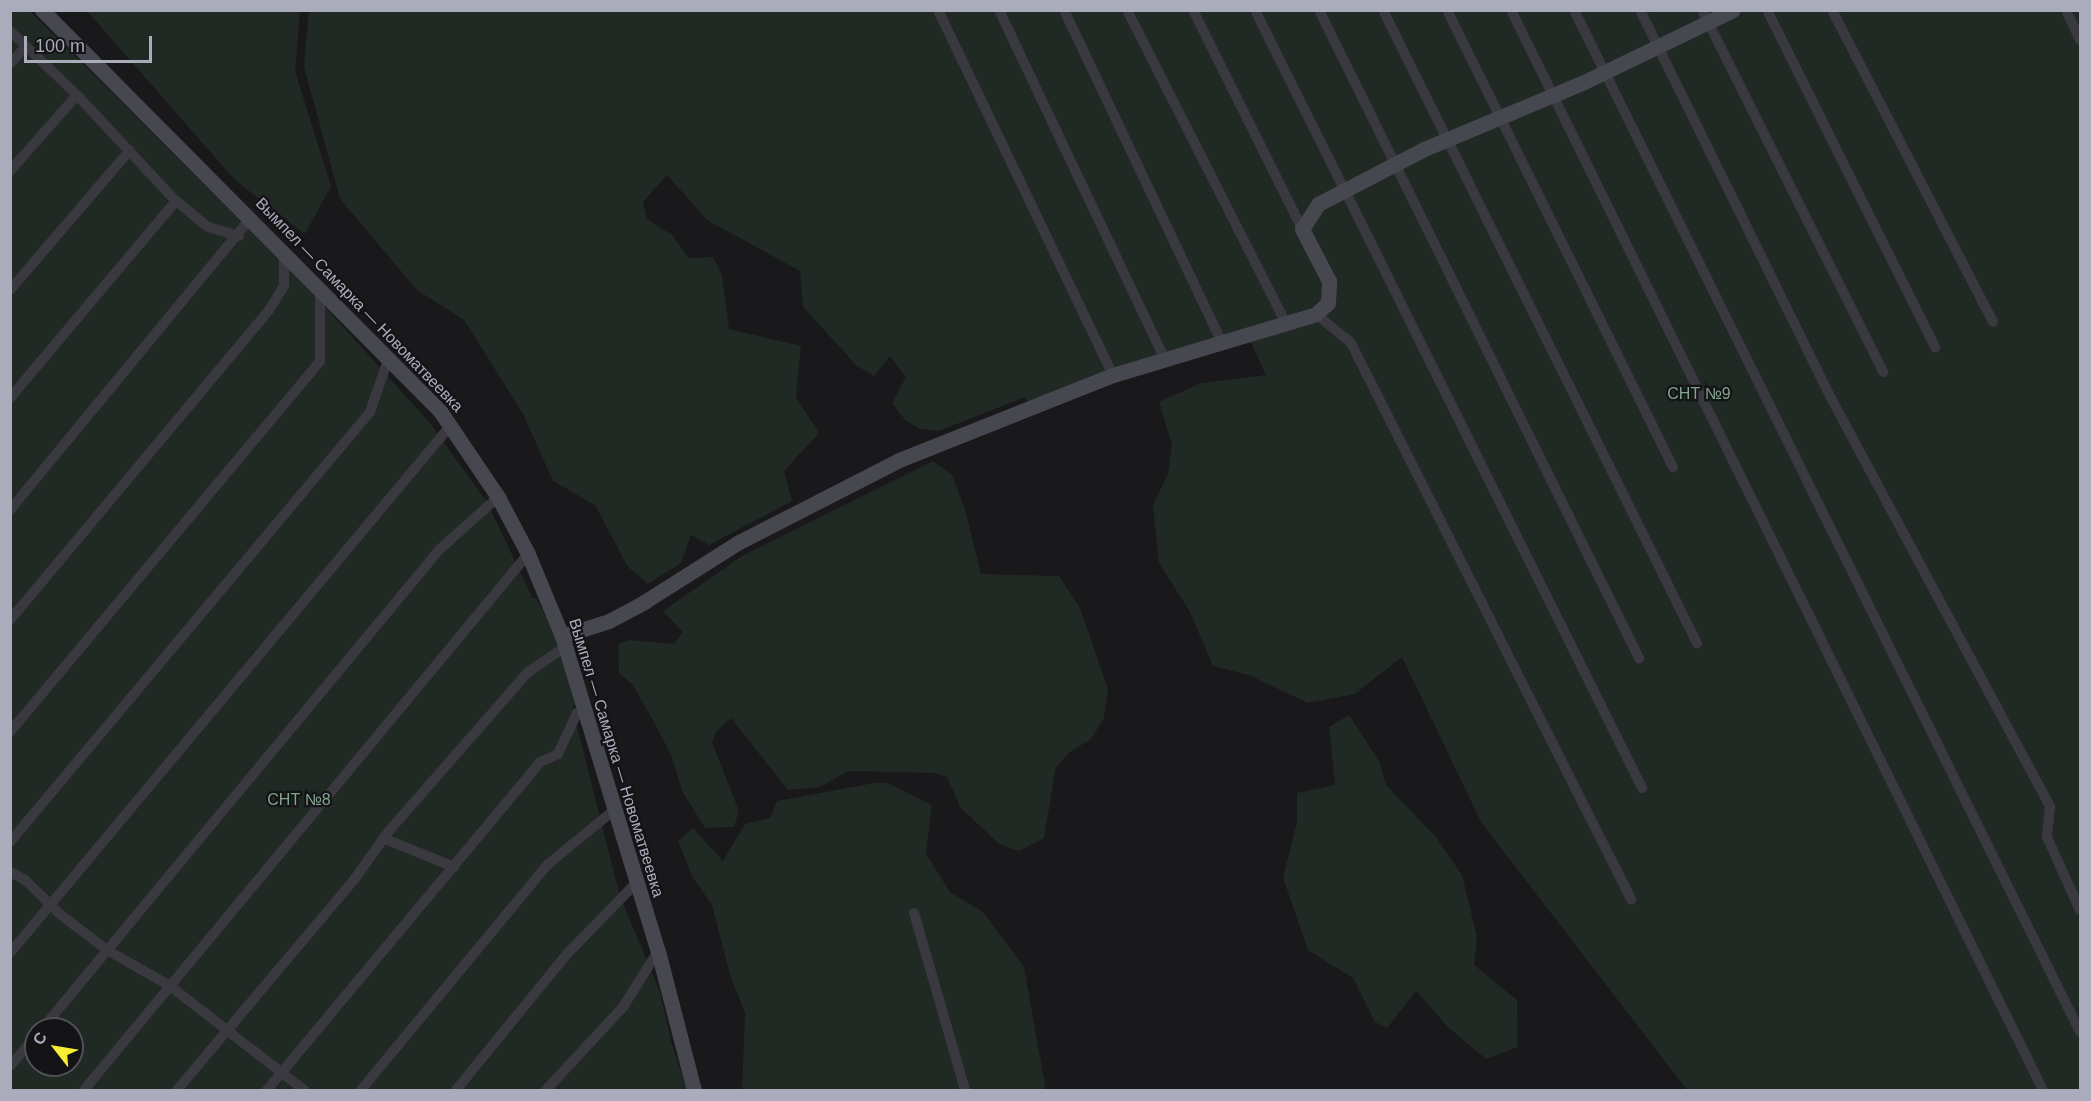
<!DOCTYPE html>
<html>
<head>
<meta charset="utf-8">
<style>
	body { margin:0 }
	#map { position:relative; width:2091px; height:1101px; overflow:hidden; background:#19181b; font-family:Arial,sans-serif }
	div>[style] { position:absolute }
	.green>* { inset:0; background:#202923 }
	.street>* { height:10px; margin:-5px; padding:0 5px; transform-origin:5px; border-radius:5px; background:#3a3940 }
	.secondary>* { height:15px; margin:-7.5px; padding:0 7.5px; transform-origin:7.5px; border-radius:7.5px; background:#474750 }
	span { translate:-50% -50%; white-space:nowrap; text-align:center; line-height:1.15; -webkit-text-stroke:4.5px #141316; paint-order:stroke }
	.street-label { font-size:16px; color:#aaabbb }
	.park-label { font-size:16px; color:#81a68e }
	.frame { position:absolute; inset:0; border:12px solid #aaabbb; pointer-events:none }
	.north { position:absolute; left:24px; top:1017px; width:60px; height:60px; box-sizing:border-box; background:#141316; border:2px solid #505058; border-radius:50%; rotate:301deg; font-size:16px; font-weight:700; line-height:24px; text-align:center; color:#aaabbb }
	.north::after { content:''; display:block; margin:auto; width:21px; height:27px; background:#f8ed33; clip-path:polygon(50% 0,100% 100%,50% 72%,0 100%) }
	.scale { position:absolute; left:24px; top:36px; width:128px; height:27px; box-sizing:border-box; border:3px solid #aaabbb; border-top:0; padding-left:8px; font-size:18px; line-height:21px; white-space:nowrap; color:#aaabbb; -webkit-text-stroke:4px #141316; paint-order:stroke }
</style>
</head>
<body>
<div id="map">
	<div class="green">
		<div style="clip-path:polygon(309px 10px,2080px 11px,2080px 1090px,1687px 1090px,1481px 822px,1402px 657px,1355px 694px,1308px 703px,1249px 675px,1213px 666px,1190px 612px,1159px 563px,1153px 505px,1168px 474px,1172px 445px,1159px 402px,1201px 383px,1266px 375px,1245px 330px,1028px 402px,1025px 397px,939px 431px,920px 429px,905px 420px,892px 403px,906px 377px,890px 356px,874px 376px,856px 365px,803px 307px,800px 271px,707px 220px,667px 175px,643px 202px,647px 219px,672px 235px,689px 258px,713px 257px,722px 275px,729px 329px,801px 346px,796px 397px,819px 433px,784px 471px,792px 501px,709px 545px,691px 535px,681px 563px,648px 584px,628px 567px,595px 505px,553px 481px,523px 414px,464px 320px,417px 290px,340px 199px,304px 67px)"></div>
		<div style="clip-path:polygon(evenodd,10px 11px,30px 11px,311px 291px,429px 422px,487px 502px,533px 599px,536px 598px,553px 629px,575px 698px,573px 710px,620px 896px,660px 992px,671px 1041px,687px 1090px,11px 1090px,10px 11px,36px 1029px,72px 1029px,72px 1065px,36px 1065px,36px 1029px)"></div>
		<div style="clip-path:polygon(87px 11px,300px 11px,295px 71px,331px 186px,305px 234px,236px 181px)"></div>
		<div style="clip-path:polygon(933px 461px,952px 475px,965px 509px,981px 574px,1059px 576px,1080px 608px,1108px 689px,1104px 718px,1091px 739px,1070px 752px,1056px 767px,1044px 838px,1019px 851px,999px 844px,960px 807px,947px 777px,934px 773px,848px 771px,820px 787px,788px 790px,731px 718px,716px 732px,712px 742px,739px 811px,734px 827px,705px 828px,682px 791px,672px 757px,655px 724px,633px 685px,619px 673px,618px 644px,629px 640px,674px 644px,683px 632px,663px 611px,742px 556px)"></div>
		<div style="clip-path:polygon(1349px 715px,1379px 761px,1386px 785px,1436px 837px,1462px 875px,1477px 937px,1474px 965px,1517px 1000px,1518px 1047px,1486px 1059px,1448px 1027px,1416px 991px,1387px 1028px,1375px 1022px,1353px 978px,1308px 950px,1283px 878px,1297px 822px,1297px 793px,1335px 785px,1329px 727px)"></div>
		<div style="clip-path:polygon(874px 783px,888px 783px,932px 805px,926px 854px,950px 892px,983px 912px,1024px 967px,1046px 1090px,742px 1090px,745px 1013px,730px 975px,712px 905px,692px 876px,678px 841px,693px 828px,723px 861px,745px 824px,770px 818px,777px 801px)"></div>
	</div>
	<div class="street">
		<div style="left:938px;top:10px;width:405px;rotate:64.4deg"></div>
		<div style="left:999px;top:10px;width:387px;rotate:64.6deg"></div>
		<div style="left:1064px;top:10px;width:368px;rotate:64.6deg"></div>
		<div style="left:1127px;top:10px;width:351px;rotate:63.1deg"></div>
		<div style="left:1193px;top:10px;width:245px;rotate:63.5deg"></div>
		<div style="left:1255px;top:10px;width:869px;rotate:63.55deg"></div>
		<div style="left:1319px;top:10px;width:723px;rotate:63.72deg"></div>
		<div style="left:1383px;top:10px;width:707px;rotate:63.62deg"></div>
		<div style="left:1447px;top:10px;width:510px;rotate:63.69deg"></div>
		<div style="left:1511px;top:10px;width:1204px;rotate:63.78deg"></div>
		<div style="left:1574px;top:10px;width:1140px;rotate:63.66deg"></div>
		<div style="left:1640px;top:10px;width:432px;rotate:63.8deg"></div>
		<div style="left:1831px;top:398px;width:464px;rotate:61.8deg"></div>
		<div style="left:2050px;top:807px;width:30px;rotate:96deg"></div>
		<div style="left:2047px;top:837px;width:80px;rotate:65.7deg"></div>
		<div style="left:1702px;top:10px;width:405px;rotate:63.4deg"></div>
		<div style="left:1767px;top:10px;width:377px;rotate:63.5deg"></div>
		<div style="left:1832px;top:10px;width:351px;rotate:62.7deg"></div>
		<div style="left:2066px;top:10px;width:33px;rotate:65deg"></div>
		<div style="left:10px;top:31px;width:93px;rotate:43.7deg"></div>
		<div style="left:77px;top:95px;width:145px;rotate:47deg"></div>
		<div style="left:176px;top:201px;width:41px;rotate:39.1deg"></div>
		<div style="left:208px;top:227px;width:32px;rotate:16deg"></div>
		<div style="left:10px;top:64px;width:24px;rotate:-48deg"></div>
		<div style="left:10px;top:171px;width:101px;rotate:-48.6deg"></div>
		<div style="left:10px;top:290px;width:184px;rotate:-49.4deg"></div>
		<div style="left:1316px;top:314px;width:45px;rotate:39.6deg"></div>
		<div style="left:1351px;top:343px;width:623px;rotate:63.27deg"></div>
		<div style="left:10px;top:398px;width:258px;rotate:-49.9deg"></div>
		<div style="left:10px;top:510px;width:377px;rotate:-50.5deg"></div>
		<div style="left:10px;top:620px;width:404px;rotate:-50.1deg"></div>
		<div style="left:269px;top:310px;width:28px;rotate:-58deg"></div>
		<div style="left:284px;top:286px;width:34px;rotate:-90deg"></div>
		<div style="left:10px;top:732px;width:483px;rotate:-50.1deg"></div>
		<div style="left:320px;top:361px;width:73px;rotate:-90deg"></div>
		<div style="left:383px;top:838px;width:77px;rotate:22.2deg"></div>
		<div style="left:10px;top:842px;width:561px;rotate:-50.06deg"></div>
		<div style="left:370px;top:412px;width:58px;rotate:-70.9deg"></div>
		<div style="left:10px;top:872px;width:16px;rotate:27deg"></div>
		<div style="left:24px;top:879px;width:52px;rotate:44.2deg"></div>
		<div style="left:61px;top:915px;width:58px;rotate:37.3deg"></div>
		<div style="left:107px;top:950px;width:73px;rotate:29.7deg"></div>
		<div style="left:170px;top:986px;width:170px;rotate:37.8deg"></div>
		<div style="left:914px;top:913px;width:184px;rotate:73.9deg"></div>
		<div style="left:10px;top:953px;width:688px;rotate:-50.13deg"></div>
		<div style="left:42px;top:1029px;width:622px;rotate:-50.35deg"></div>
		<div style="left:439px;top:550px;width:79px;rotate:-41.9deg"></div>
		<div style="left:10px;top:1066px;width:40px;rotate:-49deg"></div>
		<div style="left:84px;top:1090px;width:696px;rotate:-50.36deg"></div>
		<div style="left:177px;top:1090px;width:275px;rotate:-49.9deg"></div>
		<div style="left:354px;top:880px;width:59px;rotate:-54.7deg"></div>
		<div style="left:388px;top:832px;width:213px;rotate:-48.8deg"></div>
		<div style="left:528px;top:672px;width:45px;rotate:-34deg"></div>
		<div style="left:267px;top:1090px;width:427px;rotate:-50.2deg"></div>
		<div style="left:540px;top:762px;width:20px;rotate:-24deg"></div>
		<div style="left:558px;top:754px;width:45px;rotate:-65.1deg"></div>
		<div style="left:577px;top:713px;width:9px;rotate:-36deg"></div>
		<div style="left:361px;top:1090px;width:292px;rotate:-50.4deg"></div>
		<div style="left:547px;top:865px;width:85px;rotate:-39.3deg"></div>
		<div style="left:456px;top:1090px;width:176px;rotate:-50.8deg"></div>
		<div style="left:567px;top:954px;width:98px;rotate:-45.8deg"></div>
		<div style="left:546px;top:1090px;width:113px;rotate:-47.1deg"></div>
		<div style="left:623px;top:1007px;width:66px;rotate:-58deg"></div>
	</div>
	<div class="secondary">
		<div style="left:42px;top:10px;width:565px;rotate:45.22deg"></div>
		<div style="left:440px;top:411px;width:104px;rotate:56deg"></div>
		<div style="left:498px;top:497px;width:64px;rotate:62.2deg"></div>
		<div style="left:528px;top:554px;width:89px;rotate:67.5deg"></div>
		<div style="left:562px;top:636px;width:329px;rotate:73.1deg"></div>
		<div style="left:658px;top:951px;width:144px;rotate:75.5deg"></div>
		<div style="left:562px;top:636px;width:49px;rotate:-17.7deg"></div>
		<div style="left:609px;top:621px;width:40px;rotate:-28deg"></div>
		<div style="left:644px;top:602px;width:112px;rotate:-32.3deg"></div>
		<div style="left:739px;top:542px;width:180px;rotate:-27.1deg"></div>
		<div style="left:899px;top:460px;width:230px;rotate:-21.7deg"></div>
		<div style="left:1113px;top:375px;width:212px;rotate:-16.7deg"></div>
		<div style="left:1316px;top:314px;width:16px;rotate:-43deg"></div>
		<div style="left:1328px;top:303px;width:22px;rotate:-87deg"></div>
		<div style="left:1329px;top:281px;width:59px;rotate:-117.4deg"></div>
		<div style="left:1302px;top:229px;width:30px;rotate:-57deg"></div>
		<div style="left:1318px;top:204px;width:119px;rotate:-27.4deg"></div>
		<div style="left:1424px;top:149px;width:173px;rotate:-22.7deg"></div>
		<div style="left:1584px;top:82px;width:165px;rotate:-25.8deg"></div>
	</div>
	<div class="street-label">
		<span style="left:359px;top:305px;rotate:46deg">Вымпел — Самарка — Новоматвеевка</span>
		<span style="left:616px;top:758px;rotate:73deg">Вымпел — Самарка — Новоматвеевка</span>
	</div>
	<div class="park-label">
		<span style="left:1699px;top:394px">СНТ №9</span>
		<span style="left:299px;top:800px">СНТ №8</span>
	</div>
	<div class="frame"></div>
	<div class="north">С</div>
	<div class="scale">100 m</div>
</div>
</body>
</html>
